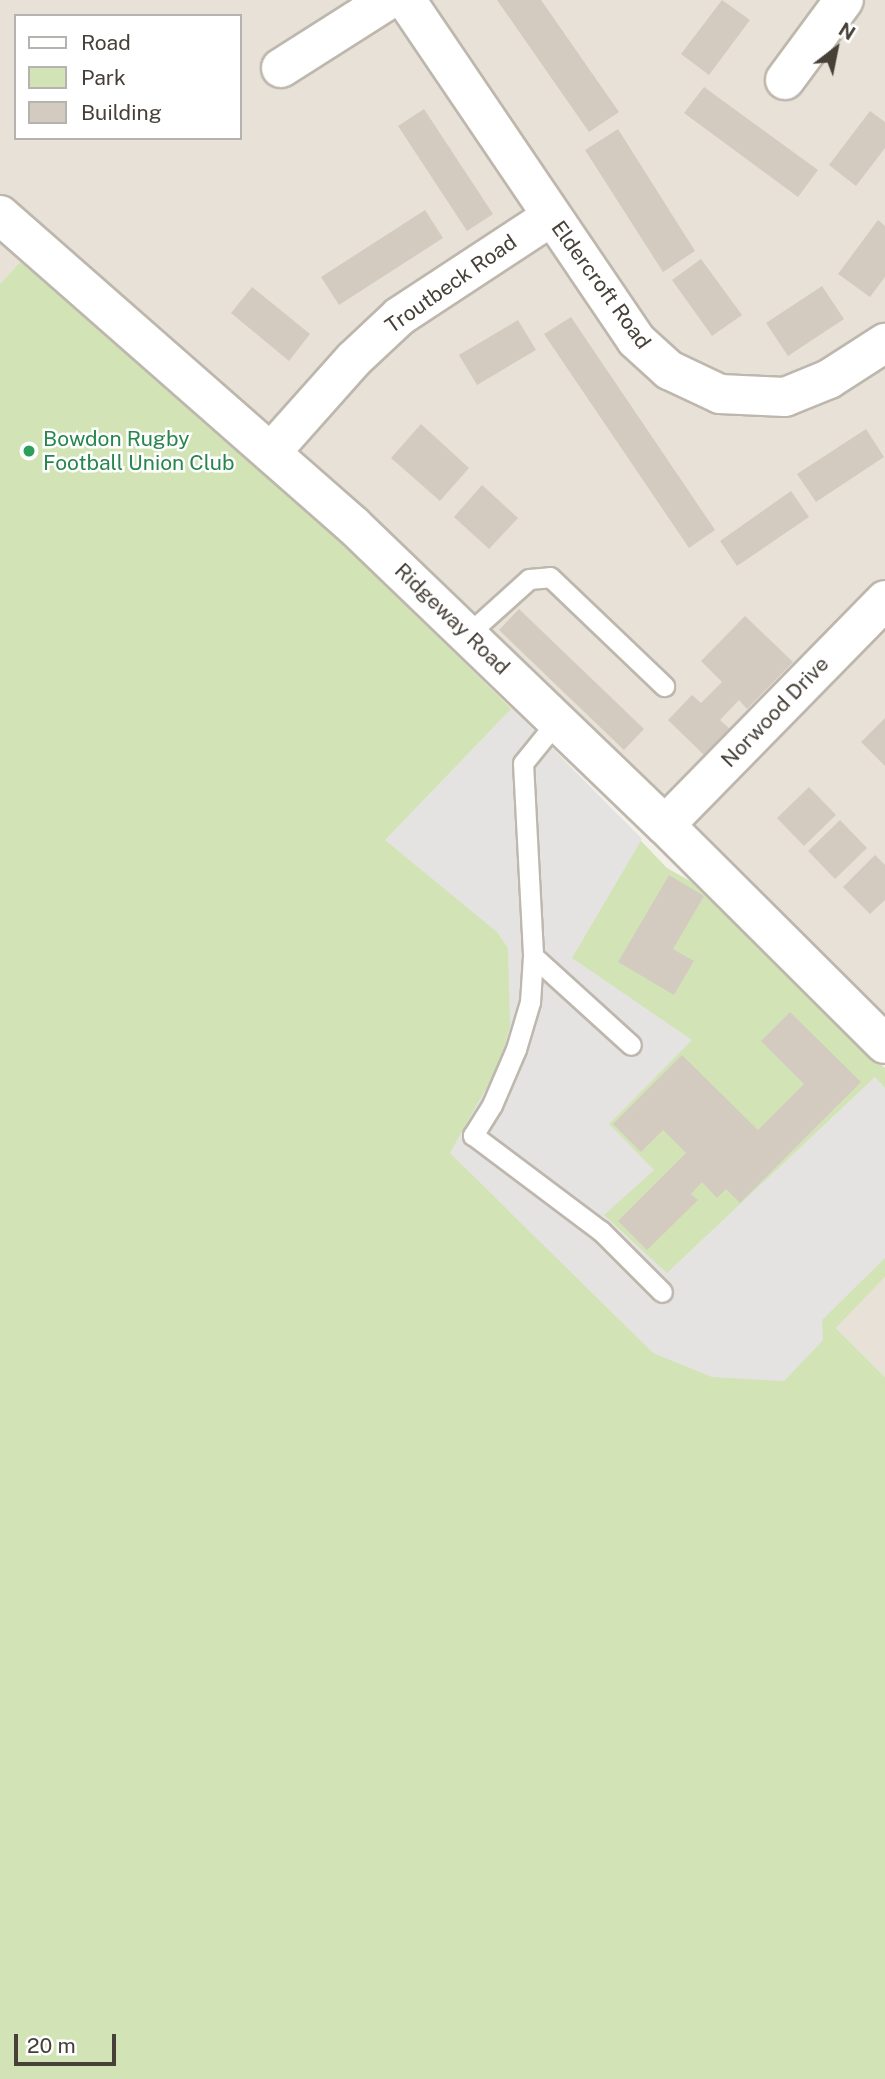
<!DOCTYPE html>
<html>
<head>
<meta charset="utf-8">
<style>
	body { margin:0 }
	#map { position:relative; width:885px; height:2079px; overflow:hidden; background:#f3f0e9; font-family:"Public Sans",sans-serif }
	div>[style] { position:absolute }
	.residential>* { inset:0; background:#e7e1d8 }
	.green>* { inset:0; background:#d2e4b6 }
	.parking>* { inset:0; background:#e5e3e1 }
	.building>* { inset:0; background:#d4cbc0 }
	.roads { filter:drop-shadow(2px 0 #beb7ad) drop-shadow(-2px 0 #beb7ad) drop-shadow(0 2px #beb7ad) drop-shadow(0 -2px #beb7ad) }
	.lane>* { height:19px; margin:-9.5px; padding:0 9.5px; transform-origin:9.5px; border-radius:9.5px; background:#fff }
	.street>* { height:38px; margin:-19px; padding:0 19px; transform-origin:19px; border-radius:19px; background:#fff }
	.dots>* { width:19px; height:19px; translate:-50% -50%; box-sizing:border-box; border:4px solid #fff; border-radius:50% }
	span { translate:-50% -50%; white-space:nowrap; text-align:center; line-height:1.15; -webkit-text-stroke:5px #fff; paint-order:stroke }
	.street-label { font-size:21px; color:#464038 }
	.leisure-label { font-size:21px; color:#27864d }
	.left { translate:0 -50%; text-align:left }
	.legend { position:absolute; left:14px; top:14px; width:228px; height:126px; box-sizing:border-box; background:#fff; border:2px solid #b5b3af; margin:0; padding:9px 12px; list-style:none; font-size:21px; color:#464038 }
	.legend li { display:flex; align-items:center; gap:14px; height:35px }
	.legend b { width:35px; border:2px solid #b5b3af }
	.north { position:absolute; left:801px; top:14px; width:70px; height:70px; -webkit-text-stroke:5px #fff; paint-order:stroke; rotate:32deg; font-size:19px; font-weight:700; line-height:28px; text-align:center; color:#464038 }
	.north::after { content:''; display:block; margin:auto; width:24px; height:32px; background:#464038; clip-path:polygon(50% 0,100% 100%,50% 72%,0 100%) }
	.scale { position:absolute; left:14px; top:2034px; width:102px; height:32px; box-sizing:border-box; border:4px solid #464038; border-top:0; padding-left:9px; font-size:21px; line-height:24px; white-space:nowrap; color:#464038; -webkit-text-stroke:5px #fff; paint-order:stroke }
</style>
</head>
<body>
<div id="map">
	<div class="residential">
		<div style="clip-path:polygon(evenodd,0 0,885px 0,885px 1044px,665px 825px,23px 259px,0 284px,0 0,16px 16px,240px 16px,240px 138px,16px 138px,16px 16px)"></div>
		<div style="clip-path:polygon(885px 1277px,885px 1377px,836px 1328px)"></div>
	</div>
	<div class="green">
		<div style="clip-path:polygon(23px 259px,315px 517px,557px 753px,667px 868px,690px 881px,885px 1068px,885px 1277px,836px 1328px,885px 1377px,885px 2079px,0 2079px,0 284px)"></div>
	</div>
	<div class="parking">
		<div style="clip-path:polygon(512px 708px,642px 839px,572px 958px,692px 1040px,609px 1124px,654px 1170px,604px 1215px,667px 1273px,875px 1077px,885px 1088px,885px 1258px,822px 1320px,823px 1340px,784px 1381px,712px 1377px,653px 1353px,450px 1153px,499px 1065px,510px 1026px,508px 948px,497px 932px,385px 840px)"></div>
	</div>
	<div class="building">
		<div style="clip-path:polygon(497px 0,541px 0,619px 112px,589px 132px)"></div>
		<div style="clip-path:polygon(722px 0,750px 20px,709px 75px,681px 54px)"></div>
		<div style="clip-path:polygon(704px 87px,818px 170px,798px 197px,684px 113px)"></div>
		<div style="clip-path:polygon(424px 109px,493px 214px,467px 231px,398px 126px)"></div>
		<div style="clip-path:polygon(870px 111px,885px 122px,885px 148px,856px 186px,829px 165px)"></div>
		<div style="clip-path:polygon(618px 129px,695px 251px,663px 272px,585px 150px)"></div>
		<div style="clip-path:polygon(425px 210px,443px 238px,339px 305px,321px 277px)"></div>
		<div style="clip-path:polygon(878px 220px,885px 226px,885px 277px,870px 297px,838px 274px)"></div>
		<div style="clip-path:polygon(701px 259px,742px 315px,712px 336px,672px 280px)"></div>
		<div style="clip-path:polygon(822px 286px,844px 319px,788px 356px,766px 323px)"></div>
		<div style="clip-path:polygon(252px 287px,310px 334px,289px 361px,231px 313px)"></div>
		<div style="clip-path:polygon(571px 317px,715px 530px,689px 548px,544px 334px)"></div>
		<div style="clip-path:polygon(518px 320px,536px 350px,477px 385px,459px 355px)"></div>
		<div style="clip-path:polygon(421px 424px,469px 468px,440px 501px,391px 458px)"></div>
		<div style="clip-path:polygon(866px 429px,884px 457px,816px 502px,797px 474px)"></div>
		<div style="clip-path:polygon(482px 485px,518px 518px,489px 549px,454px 517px)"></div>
		<div style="clip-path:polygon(791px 491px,809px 517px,737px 566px,720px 541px)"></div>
		<div style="clip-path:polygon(519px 609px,644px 729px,624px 750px,499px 630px)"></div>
		<div style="clip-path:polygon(745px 616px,793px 662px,747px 709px,739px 700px,720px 720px,730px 729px,704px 755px,668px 720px,692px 695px,701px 703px,722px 682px,701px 661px)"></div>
		<div style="clip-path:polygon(885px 718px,885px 766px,861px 742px)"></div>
		<div style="clip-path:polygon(809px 787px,836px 815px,804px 846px,777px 818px)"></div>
		<div style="clip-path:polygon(840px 820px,867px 848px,835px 879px,808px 851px)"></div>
		<div style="clip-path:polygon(875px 855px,885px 865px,885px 900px,870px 914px,843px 887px)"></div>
		<div style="clip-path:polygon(669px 875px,704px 896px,673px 949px,694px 961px,674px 995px,618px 962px)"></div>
		<div style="clip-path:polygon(790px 1012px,861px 1082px,740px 1203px,726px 1189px,717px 1198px,702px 1182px,691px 1194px,698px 1200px,647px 1250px,618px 1221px,686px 1153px,663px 1130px,641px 1152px,613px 1124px,682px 1055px,758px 1130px,804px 1084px,761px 1041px)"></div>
	</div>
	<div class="roads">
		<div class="lane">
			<div style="left:468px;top:634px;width:82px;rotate:-42deg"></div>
			<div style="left:529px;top:579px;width:21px;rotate:-5deg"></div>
			<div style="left:550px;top:577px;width:158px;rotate:43.7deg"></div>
			<div style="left:558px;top:720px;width:55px;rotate:129.1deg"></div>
			<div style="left:523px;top:763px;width:193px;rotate:87deg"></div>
			<div style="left:533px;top:956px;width:132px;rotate:42.2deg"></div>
			<div style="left:533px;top:956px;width:46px;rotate:93.7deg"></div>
			<div style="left:530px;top:1002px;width:49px;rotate:106.6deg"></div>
			<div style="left:516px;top:1049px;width:61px;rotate:113.2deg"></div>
			<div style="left:492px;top:1105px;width:36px;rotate:122deg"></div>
			<div style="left:473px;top:1135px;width:160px;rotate:36.9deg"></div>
			<div style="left:601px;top:1231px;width:86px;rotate:45deg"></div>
		</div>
		<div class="street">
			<div style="left:406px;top:0;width:410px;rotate:55.9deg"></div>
			<div style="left:636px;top:340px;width:45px;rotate:42.3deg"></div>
			<div style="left:669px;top:370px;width:56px;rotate:25.2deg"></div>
			<div style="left:720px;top:394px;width:65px;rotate:2.6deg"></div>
			<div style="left:785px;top:397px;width:48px;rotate:-22.2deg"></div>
			<div style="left:829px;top:379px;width:67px;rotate:-32.7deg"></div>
			<div style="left:281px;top:68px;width:127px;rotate:-32.4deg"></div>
			<div style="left:785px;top:80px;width:99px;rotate:-53.6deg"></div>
			<div style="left:0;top:215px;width:471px;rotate:41.3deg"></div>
			<div style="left:354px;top:526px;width:431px;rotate:43.9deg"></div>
			<div style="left:665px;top:825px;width:310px;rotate:44.9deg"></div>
			<div style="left:272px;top:451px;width:123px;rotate:-48.3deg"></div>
			<div style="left:354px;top:359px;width:63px;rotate:-43.1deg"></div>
			<div style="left:400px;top:316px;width:181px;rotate:-33.3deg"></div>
			<div style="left:665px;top:825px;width:315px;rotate:-45.6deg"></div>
		</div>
	</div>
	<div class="dots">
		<div style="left:29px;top:451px;background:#2e9e5b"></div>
	</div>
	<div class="street-label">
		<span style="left:451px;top:284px;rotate:-35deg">Troutbeck Road</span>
		<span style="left:601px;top:285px;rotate:54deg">Eldercroft Road</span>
		<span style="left:452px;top:619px;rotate:44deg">Ridgeway Road</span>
		<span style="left:775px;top:712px;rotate:-46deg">Norwood Drive</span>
	</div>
	<div class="leisure-label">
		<span class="left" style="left:43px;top:451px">Bowdon Rugby<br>Football Union Club</span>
	</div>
	<ul class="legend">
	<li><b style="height:9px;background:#fff"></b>Road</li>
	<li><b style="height:19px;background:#d2e4b6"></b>Park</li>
	<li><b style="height:19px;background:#d4cbc0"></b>Building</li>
	</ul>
	<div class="north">N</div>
	<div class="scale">20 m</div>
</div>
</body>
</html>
